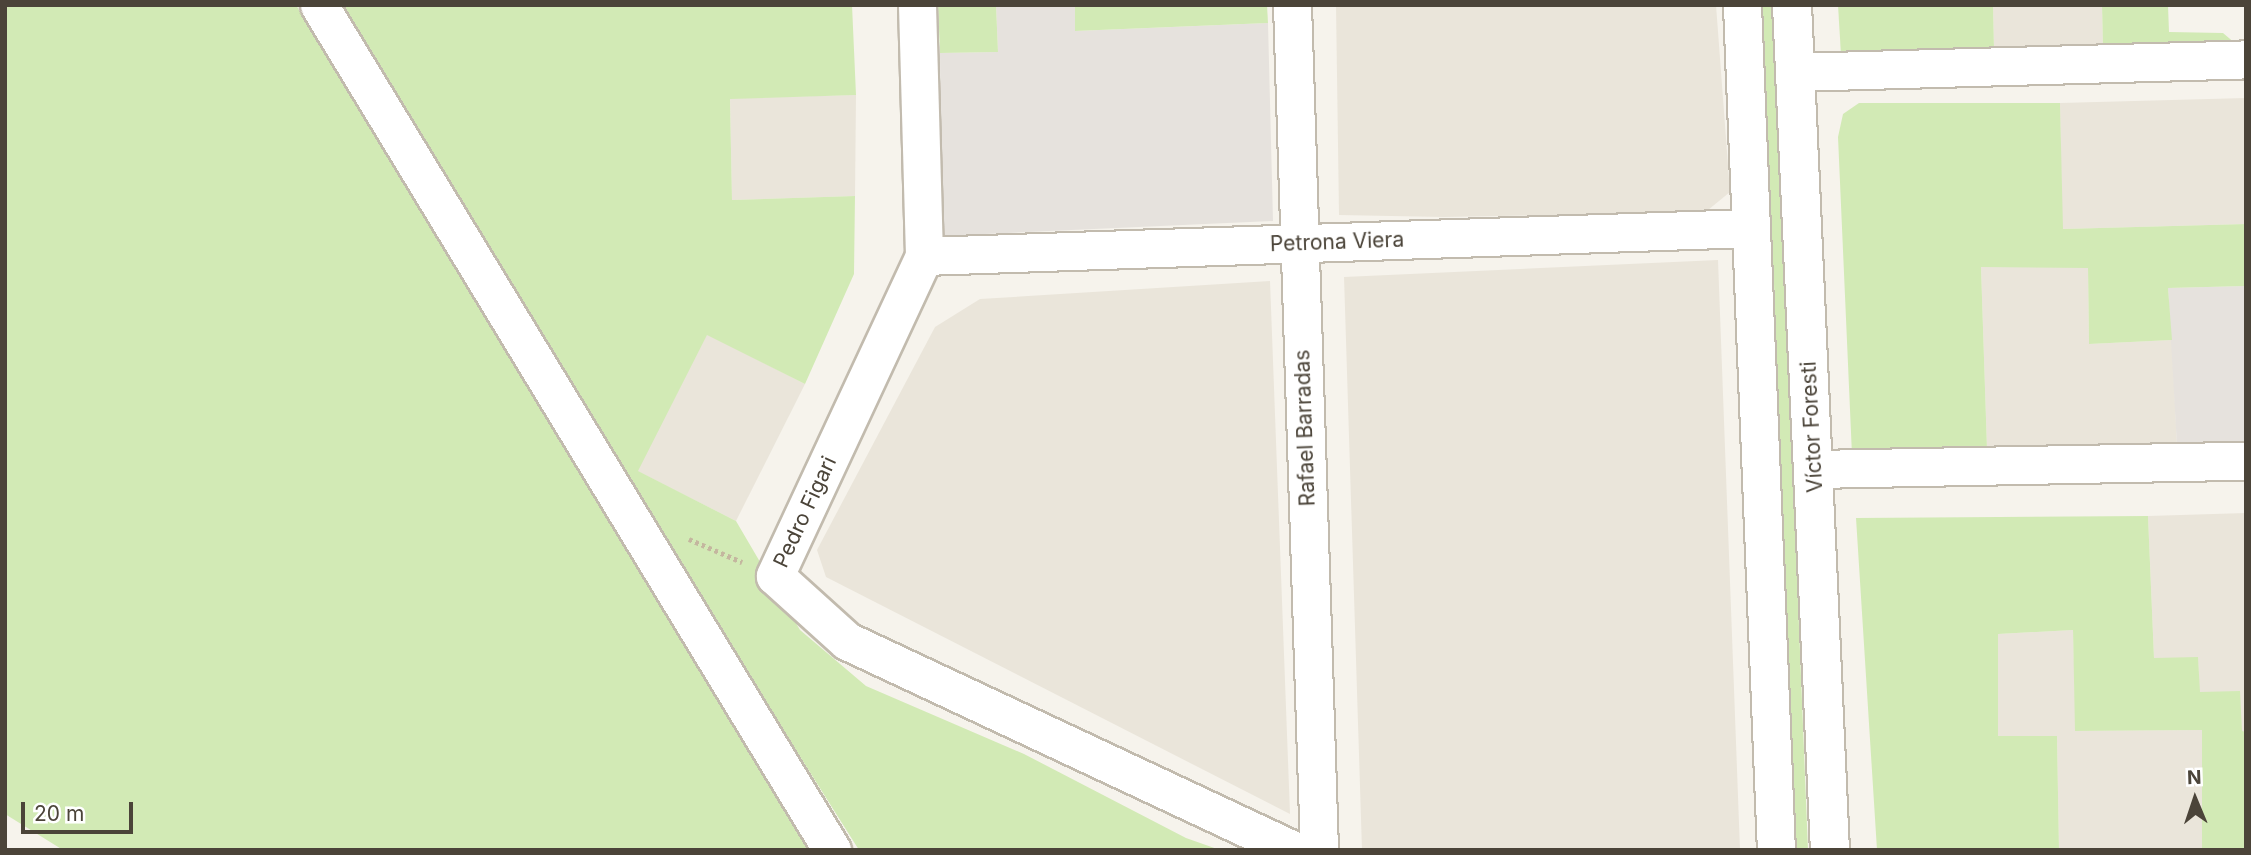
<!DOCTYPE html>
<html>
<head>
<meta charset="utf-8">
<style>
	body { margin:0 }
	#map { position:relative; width:2251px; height:855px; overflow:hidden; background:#f6f3ec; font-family:Inter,sans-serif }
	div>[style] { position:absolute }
	.residential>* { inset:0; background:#eae5da }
	.industrial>* { inset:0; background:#e6e2dd }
	.green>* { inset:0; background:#d2eab5 }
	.path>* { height:4.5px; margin-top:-2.25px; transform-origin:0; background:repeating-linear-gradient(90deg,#c4b79f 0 3.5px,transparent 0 7px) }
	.roads { filter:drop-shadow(2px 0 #c2bbae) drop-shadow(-2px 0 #c2bbae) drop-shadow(0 2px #c2bbae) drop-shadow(0 -2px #c2bbae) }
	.minor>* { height:37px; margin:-18.5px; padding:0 18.5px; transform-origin:18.5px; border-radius:18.5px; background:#fff }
	.tertiary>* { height:38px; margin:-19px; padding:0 19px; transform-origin:19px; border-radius:19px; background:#fff }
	span { translate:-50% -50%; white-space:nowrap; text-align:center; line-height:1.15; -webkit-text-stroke:5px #fff; paint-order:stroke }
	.street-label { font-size:21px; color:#4b4439 }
	.frame { position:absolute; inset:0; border:7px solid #4b4439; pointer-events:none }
	.north { position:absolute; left:2160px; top:764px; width:70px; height:70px; -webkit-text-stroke:5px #fff; paint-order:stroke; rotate:358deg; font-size:19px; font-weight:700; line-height:28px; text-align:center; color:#4b4439 }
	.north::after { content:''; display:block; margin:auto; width:24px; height:32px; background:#4b4439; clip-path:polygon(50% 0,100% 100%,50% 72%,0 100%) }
	.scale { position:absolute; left:21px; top:802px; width:112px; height:32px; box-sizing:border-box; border:4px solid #4b4439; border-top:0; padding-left:9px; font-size:21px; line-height:24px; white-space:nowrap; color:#4b4439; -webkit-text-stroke:5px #fff; paint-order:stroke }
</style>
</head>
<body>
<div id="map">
	<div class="residential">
		<div style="clip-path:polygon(1336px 5px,1716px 5px,1730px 192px,1708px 210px,1682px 213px,1444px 217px,1339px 215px)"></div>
		<div style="clip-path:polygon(1993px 5px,2102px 5px,2103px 49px,1994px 49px)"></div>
		<div style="clip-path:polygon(856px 95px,855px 196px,732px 200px,730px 98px)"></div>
		<div style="clip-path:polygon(2246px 98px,2246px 224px,2062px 229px,2060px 103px)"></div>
		<div style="clip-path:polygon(1718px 260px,1740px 850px,1362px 850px,1344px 277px)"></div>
		<div style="clip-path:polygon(1981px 267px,2088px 267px,2089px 344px,2172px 340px,2177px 446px,1987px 449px)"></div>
		<div style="clip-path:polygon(1270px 281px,1290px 814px,826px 577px,817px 550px,935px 327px,980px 299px)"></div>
		<div style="clip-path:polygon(707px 334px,805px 384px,736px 521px,637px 471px)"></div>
		<div style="clip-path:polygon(2246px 513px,2246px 732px,2242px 732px,2199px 692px,2198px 658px,2154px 658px,2148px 516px)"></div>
		<div style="clip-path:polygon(2073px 630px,2076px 731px,2202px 730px,2202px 850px,2059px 850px,2057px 736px,1998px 737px,1998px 634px)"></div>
	</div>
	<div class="industrial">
		<div style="clip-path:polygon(996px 5px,1075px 5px,1076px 31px,1268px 23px,1273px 221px,941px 236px,940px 53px,998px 52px)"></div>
		<div style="clip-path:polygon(2246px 286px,2246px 446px,2177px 446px,2168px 288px)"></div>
	</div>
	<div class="green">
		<div style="clip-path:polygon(5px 5px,296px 5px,817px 850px,63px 850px,5px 814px)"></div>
		<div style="clip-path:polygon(336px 5px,852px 5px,856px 95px,730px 99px,732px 200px,855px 196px,854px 274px,805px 384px,707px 335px,638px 471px,736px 521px,800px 630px,866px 686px,1024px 754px,1186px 838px,1220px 850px,859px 850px,621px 473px)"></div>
		<div style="clip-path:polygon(938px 5px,996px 5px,998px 52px,940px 53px)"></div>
		<div style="clip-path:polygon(1075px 5px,1267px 5px,1268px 23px,1075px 31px)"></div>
		<div style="clip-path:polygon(1758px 5px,1774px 5px,1808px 850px,1788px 850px,1774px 283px,1770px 260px)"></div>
		<div style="clip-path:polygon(1838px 5px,1993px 5px,1994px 49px,1841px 55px)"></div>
		<div style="clip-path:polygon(2102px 5px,2168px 5px,2169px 32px,2223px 33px,2236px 44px,2103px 49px)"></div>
		<div style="clip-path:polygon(1859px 103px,2060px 103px,2063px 229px,2246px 224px,2246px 286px,2168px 288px,2172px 340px,2089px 344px,2088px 268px,1981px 267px,1987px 449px,1852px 455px,1838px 137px,1843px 114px)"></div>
		<div style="clip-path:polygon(2148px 516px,2154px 658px,2198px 657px,2200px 692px,2240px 691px,2242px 731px,2246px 732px,2246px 850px,2202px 850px,2202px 730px,2075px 731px,2073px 630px,1998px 634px,1998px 736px,2057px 736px,2059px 850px,1877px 850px,1856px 518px)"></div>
	</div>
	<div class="path">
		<div style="left:689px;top:539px;width:58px;rotate:23.5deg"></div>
	</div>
	<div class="roads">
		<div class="minor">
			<div style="left:319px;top:5px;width:989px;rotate:58.74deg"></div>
			<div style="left:917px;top:5px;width:251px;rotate:88.4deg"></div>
			<div style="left:924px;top:256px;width:353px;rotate:115deg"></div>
			<div style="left:775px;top:576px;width:97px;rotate:42.1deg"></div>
			<div style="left:847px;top:641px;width:493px;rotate:25.1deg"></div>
			<div style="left:1292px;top:5px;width:845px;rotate:88.17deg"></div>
			<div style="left:1742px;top:5px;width:846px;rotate:87.7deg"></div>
			<div style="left:1794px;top:72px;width:452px;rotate:-1.6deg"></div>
			<div style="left:924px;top:256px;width:826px;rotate:-1.94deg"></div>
			<div style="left:1814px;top:469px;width:432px;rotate:-1.1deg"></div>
		</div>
		<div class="tertiary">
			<div style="left:1792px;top:5px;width:846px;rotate:87.43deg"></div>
		</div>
	</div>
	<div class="street-label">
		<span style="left:1337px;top:242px;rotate:-2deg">Petrona Viera</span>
		<span style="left:1812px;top:427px;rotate:-93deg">Víctor Foresti</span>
		<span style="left:1305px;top:428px;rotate:-92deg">Rafael Barradas</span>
		<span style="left:805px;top:512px;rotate:-65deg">Pedro Figari</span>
	</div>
	<div class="frame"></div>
	<div class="north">N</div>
	<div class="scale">20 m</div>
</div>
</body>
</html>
